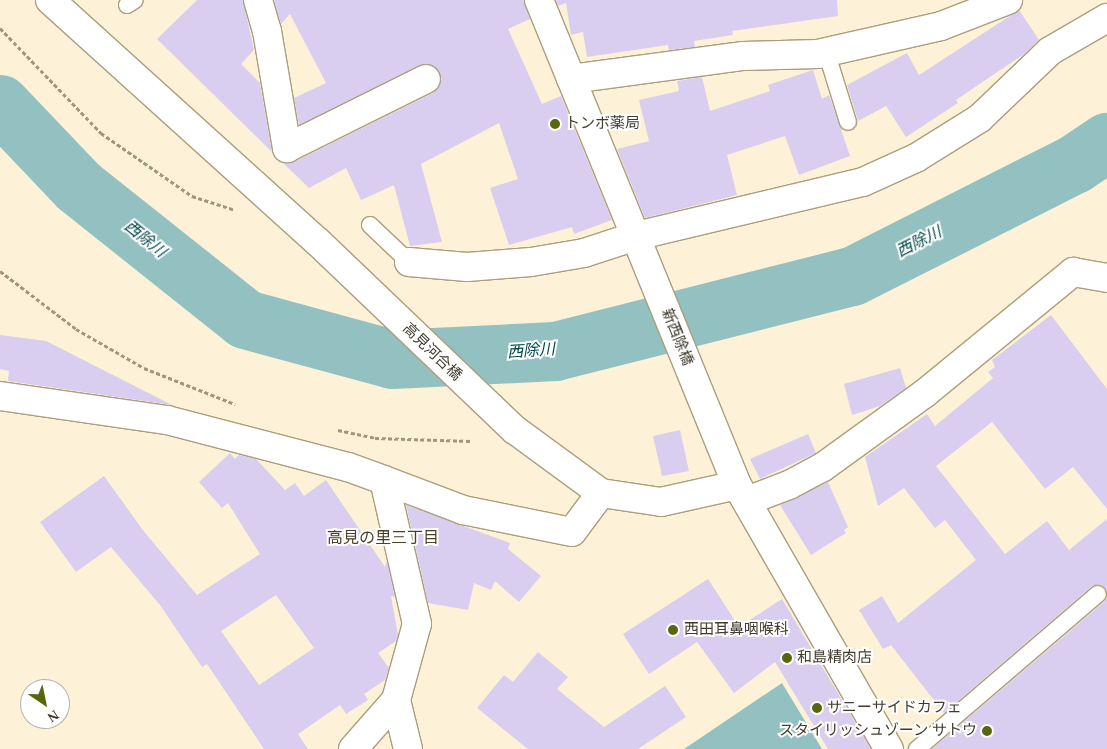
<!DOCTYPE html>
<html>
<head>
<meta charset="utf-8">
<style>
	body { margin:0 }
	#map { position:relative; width:1107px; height:749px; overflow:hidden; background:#fdf2d7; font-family:"Times New Roman","Noto Sans JP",serif }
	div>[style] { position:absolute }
	.water>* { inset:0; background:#93c0c0 }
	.river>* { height:59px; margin:-29.5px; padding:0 29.5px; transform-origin:29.5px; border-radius:29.5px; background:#93c0c0 }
	.building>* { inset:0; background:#d9ceef }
	.path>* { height:3px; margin-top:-1.5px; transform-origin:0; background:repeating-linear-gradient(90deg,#9e9681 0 4px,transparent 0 6.5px) }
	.roads { filter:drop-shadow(1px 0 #aa9e7e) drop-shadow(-1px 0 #aa9e7e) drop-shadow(0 1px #aa9e7e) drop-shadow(0 -1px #aa9e7e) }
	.service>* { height:16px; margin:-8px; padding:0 8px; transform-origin:8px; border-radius:8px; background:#fff }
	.minor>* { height:28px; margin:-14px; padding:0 14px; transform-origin:14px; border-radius:14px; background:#fff }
	.tertiary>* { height:28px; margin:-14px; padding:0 14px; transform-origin:14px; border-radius:14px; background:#fff }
	.dots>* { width:14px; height:14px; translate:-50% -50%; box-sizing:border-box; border:2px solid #fff; border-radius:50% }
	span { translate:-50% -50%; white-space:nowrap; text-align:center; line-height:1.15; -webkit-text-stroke:4px #fff; paint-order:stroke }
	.poi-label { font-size:15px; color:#403b2d }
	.left { translate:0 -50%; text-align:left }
	.right { translate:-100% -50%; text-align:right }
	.street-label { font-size:15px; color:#403b2d }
	.water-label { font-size:16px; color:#014849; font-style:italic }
	.neighbourhood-label { font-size:16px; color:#4c4024 }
	.north { position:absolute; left:20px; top:679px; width:50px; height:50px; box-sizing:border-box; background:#fff; border:1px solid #b3b1ab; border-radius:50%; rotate:146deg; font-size:14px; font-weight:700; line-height:20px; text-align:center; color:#403b2d }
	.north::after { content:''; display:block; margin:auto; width:18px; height:22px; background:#58660e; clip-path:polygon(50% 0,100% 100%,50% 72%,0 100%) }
</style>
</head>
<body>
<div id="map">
	<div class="water">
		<div style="clip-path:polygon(782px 683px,822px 749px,684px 749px)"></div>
	</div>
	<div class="river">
		<div style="left:0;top:104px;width:113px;rotate:46.4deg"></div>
		<div style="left:78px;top:186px;width:213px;rotate:38.5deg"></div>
		<div style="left:245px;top:319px;width:152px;rotate:15.2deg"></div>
		<div style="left:392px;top:359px;width:163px;rotate:-2.8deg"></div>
		<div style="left:555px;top:351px;width:306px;rotate:-14.2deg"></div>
		<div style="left:852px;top:276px;width:249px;rotate:-26.8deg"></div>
		<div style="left:1074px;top:164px;width:40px;rotate:-34deg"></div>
	</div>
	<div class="building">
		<div style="clip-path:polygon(197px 0,243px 0,254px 50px,241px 64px,260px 83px,272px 152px,157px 39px)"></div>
		<div style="clip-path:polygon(274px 0,524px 0,530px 19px,508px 29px,542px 104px,561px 96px,612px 220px,574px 234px,572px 227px,509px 245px,490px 188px,518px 179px,499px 123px,421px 164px,442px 242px,410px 246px,394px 185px,361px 200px,346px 168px,309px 188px,283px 163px,294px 162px,433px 93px,442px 79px,434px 66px,420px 65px,299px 125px,294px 98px,326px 83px,290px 14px,281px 24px)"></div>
		<div style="clip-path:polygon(556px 0,837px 0,838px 16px,732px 31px,733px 35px,694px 41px,695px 47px,669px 50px,668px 45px,587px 57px,583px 32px,571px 35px,566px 3px,558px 6px)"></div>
		<div style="clip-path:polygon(1019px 10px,1039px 40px,1024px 54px,956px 100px,958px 103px,906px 137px,886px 106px,858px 121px,847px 85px,907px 53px,919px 75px)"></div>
		<div style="clip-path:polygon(813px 70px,822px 99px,829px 95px,850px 156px,799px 175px,785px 136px,727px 155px,737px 195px,645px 218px,617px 149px,649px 141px,639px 100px,679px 91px,677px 81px,702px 77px,710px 111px,770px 91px,768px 85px)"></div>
		<div style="clip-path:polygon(1051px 315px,1107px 389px,1107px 509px,1073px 467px,1045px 489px,992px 422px,936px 466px,1005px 554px,1047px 521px,1069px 550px,1107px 519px,1107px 590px,1101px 584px,1092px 586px,944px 713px,891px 645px,883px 649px,859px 610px,882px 596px,898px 623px,976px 560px,945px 520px,935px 528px,904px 488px,878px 506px,865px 457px,927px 414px,935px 426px,993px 378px,988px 372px,995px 367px,992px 360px)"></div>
		<div style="clip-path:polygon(0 335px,46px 341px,172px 405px,8px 381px,9px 371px,0 369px)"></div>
		<div style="clip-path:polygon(900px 368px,906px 388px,880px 406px,852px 415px,844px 384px)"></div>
		<div style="clip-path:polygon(680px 430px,689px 471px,662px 476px,653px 436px)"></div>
		<div style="clip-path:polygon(808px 434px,816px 453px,760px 479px,750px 459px)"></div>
		<div style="clip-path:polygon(evenodd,230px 453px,235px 459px,239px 455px,256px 459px,285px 490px,295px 483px,304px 496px,326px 480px,385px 567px,387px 561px,395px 597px,391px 596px,398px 635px,396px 641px,378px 653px,389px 668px,385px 680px,364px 694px,368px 700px,346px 714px,340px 705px,298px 734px,308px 749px,264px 749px,207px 664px,202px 667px,160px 605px,111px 547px,76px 572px,40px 522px,104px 476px,142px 529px,197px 595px,260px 554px,228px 503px,222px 508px,199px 482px,230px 453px,276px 595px,314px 648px,259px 685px,221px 631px,276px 595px)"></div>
		<div style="clip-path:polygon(828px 482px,848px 527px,844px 530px,846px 533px,811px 555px,780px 505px)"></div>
		<div style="clip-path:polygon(406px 505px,510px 543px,508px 549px,541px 576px,519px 602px,495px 581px,491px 590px,474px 583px,468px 610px,428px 603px)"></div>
		<div style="clip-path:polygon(708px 579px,739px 627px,782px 599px,871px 749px,828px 749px,775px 662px,734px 693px,697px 642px,649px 674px,623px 634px)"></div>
		<div style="clip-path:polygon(1107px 598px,1107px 749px,932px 749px,1104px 602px)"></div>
		<div style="clip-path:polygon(538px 652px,568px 677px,557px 689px,604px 727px,665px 686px,686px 717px,638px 749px,528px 749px,477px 708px,504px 675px,513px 682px)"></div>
	</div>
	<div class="path">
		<div style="left:0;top:28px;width:146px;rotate:46.1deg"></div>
		<div style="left:101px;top:133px;width:111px;rotate:34.7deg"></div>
		<div style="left:192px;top:196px;width:45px;rotate:18deg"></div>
		<div style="left:0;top:271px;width:96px;rotate:37.3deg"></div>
		<div style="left:76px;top:329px;width:78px;rotate:29.8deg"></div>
		<div style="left:144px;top:368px;width:98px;rotate:21.6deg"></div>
		<div style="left:338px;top:430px;width:38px;rotate:12deg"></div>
		<div style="left:375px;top:438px;width:96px;rotate:1.8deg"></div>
	</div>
	<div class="roads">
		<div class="service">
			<div style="left:127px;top:5px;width:9px;rotate:-32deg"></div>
			<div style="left:826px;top:51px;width:74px;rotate:72.8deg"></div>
			<div style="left:370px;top:225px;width:54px;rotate:43.5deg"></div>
			<div style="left:917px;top:749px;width:238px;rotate:-40.6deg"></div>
		</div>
		<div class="minor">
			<div style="left:258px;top:0;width:32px;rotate:74deg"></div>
			<div style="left:267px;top:31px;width:119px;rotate:80.3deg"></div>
			<div style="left:287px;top:148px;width:155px;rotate:-26.4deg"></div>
			<div style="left:539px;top:0;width:524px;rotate:67.79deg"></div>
			<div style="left:737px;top:485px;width:305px;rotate:60.1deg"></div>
			<div style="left:571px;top:79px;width:174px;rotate:-7.6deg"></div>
			<div style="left:743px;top:56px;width:75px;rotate:-1.5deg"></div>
			<div style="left:818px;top:54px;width:126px;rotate:-12.8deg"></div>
			<div style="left:941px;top:26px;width:72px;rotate:-21.2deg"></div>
			<div style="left:409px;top:262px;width:58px;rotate:4.9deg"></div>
			<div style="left:467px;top:267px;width:64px;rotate:-4.5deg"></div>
			<div style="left:531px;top:262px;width:54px;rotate:-9.6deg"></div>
			<div style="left:584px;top:253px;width:55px;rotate:-18.1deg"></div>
			<div style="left:636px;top:236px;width:233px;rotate:-13.4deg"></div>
			<div style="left:863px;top:182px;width:58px;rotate:-24.4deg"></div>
			<div style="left:916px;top:158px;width:75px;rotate:-32deg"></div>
			<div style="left:980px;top:118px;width:97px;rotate:-43.7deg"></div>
			<div style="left:1050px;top:51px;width:66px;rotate:-30.1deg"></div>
			<div style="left:0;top:396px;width:169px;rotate:8.2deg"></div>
			<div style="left:167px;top:420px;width:187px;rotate:14.6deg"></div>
			<div style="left:348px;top:467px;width:38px;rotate:20deg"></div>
			<div style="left:747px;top:501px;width:45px;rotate:-20.9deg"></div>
			<div style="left:789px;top:485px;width:38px;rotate:-28deg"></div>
			<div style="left:823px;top:467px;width:125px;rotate:-35.9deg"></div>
			<div style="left:924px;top:394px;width:193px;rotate:-39.3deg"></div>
			<div style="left:1073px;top:272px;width:35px;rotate:10deg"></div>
			<div style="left:396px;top:700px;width:50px;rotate:76.2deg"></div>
			<div style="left:353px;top:749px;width:65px;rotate:-48.7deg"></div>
			<div style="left:396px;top:700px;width:79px;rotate:-74.6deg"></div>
			<div style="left:417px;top:624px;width:148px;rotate:-102.9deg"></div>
			<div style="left:384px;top:480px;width:85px;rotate:20.8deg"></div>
			<div style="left:463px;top:510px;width:111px;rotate:11.4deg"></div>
			<div style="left:572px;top:532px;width:49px;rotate:-53.4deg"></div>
		</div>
		<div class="tertiary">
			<div style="left:50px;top:0;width:361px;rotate:42.1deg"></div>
			<div style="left:318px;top:242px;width:272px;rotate:43.7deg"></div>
			<div style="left:515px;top:430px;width:107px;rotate:36.2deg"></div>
			<div style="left:601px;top:493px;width:61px;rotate:8.5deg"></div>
			<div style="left:661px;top:502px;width:78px;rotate:-12.6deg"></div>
		</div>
	</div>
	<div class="dots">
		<div style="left:555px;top:124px;background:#58660e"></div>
		<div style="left:673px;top:630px;background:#58660e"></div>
		<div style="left:787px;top:658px;background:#58660e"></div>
		<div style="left:817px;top:708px;background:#58660e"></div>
		<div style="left:987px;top:731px;background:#58660e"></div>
	</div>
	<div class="poi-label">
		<span class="left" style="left:565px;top:124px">トンボ薬局</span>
		<span class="left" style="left:684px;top:630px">西田耳鼻咽喉科</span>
		<span class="left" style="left:797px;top:658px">和島精肉店</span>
		<span class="left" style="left:827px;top:708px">サニーサイドカフェ</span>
		<span class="right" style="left:977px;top:731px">スタイリッシュゾーン サトウ</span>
	</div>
	<div class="street-label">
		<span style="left:677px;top:337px;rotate:68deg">新西除橋</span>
		<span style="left:432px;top:352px;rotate:44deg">高見河合橋</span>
	</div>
	<div class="water-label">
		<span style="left:145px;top:239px;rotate:39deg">西除川</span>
		<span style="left:919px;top:242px;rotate:-27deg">西除川</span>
		<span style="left:531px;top:351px;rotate:-4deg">西除川</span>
	</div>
	<div class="neighbourhood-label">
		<span style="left:383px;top:538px">高見の里三丁目</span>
	</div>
	<div class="north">N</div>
</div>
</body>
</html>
